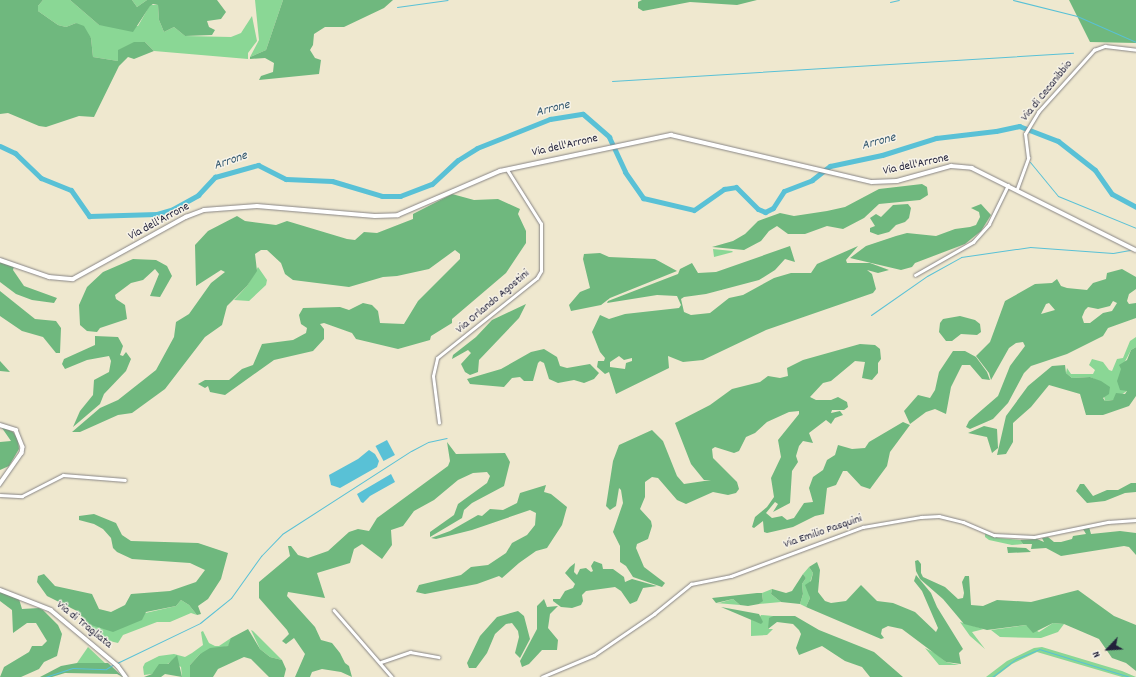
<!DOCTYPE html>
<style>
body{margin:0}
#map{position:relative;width:1136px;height:677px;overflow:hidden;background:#efe8cf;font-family:Dekko,sans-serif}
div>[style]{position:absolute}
.green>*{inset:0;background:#8ad795}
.forest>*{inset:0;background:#6fb87e}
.water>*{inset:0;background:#59c1d6;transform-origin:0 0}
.stream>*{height:1px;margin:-0.5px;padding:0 0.5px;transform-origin:0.5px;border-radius:0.5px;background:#59c1d6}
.river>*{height:5px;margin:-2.5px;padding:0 2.5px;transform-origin:2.5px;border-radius:2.5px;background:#59c1d6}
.roads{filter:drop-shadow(0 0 1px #888585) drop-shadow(0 0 1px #888585)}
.street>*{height:2.5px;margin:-1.25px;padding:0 1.25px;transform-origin:1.25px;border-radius:1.25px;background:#fff}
.secondary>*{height:3.5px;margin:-1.75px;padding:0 1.75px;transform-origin:1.75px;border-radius:1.75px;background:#fff}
span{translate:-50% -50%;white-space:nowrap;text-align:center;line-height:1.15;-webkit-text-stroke:3px #f7f3e8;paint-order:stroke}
.street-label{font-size:12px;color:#22223b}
.water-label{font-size:13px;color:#355a71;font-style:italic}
.north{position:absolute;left:1088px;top:629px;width:40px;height:40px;-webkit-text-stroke:3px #f7f3e8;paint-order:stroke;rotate:245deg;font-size:11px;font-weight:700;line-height:16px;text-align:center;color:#22223b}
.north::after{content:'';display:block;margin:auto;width:14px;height:18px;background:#22223b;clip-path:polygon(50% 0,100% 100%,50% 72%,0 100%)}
</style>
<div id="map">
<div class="green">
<i style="clip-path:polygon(43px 0,70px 0,99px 25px,138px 26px,150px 5px,158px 5px,159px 20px,164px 32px,174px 27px,185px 36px,231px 37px,241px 33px,252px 16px,257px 41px,248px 53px,248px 59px,154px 51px,145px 42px,119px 58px,118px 61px,93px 57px,91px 38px,76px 23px,66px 27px,58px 25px,38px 11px,38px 6px)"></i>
<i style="clip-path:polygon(132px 0,147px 0,137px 7px)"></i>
<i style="clip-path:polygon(255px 0,283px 0,266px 50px,250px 57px,259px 40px)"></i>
<i style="clip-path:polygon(713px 249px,732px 251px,733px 252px,714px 257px)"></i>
<i style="clip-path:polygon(258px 267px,267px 280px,266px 285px,249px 301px,234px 300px,247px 286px)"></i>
<i style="clip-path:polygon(1136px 337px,1136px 347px,1131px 350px,1121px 369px,1127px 391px,1113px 400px,1105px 401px,1101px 382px,1090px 377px,1072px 378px,1066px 373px,1067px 368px,1071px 374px,1093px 374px,1095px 370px,1089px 365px,1092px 359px,1103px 362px,1109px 370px,1112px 371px,1117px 359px,1123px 358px,1130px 341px)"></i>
<i style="clip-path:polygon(985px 533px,999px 538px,1020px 540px,1023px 544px,1012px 545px,989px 540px,985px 537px)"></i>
<i style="clip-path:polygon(809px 567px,813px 573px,808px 589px,810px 598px,806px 607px,800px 604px,803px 594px,802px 584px,806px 578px,803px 574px)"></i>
<i style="clip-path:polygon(772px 589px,771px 594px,781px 602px,759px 604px,763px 600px,762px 593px)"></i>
<i style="clip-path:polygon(733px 599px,740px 605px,716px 603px,719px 603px)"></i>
<i style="clip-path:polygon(181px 600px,189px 605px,197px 615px,191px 613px,170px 622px,157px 622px,123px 635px,118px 643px,101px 639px,88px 624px,93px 625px,176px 606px)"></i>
<i style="clip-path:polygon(761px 615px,773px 616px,768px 629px,773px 629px,767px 635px,751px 636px,751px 618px,757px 622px)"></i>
<i style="clip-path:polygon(960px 622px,984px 629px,972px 632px,985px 649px,970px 636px)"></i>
<i style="clip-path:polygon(1053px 623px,1064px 624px,1058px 632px,1041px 638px,1000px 637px,991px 630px,1026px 625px,1039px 632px)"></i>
<i style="clip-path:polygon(251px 630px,253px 631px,282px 660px,270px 657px,260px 649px)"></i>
<i style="clip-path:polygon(203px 631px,209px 643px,215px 646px,219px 646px,231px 638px,231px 643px,228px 646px,200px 654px,190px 665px,190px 677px,182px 677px,181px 667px,172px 661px,152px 674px,144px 675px,143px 667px,145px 663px,159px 656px,174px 654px,185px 657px,192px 653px,203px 645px,201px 632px)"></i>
<i style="clip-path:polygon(88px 647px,106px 664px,77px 663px)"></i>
<i style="clip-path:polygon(1042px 647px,1122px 671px,1136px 677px,1122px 677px,1037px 652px,1012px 664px,995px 677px,986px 677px,1007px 661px,1034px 648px)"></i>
<i style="clip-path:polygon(925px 648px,935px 653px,946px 662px,959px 665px,939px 665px)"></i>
</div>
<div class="forest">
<i style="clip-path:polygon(0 0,43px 0,38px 6px,38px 11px,58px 25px,66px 27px,76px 23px,84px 26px,91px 38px,93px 57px,118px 61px,118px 50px,134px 42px,145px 42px,154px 51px,134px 59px,128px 57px,119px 66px,94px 117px,79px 116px,46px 127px,39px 126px,8px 113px,0 114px)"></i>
<i style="clip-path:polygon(70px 0,132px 0,137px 7px,147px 0,217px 0,226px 12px,221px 19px,207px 21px,209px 27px,215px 30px,212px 35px,185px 36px,174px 27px,164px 32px,159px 20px,158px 5px,153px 4px,150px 6px,133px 32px,99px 25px)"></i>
<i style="clip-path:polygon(283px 0,393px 0,384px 8px,344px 27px,325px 27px,314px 34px,313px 45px,310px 50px,315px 58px,321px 60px,319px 74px,259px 80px,261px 76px,273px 72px,274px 63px,265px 58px,250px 59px,250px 57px,266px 50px)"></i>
<i style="clip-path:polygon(642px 0,757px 0,737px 5px,690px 2px,643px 11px,638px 8px,638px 2px)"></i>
<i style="clip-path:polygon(1069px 0,1136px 0,1136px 43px,1090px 42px)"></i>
<i style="clip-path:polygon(922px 184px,927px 187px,928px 195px,920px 200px,879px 204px,864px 218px,843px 229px,827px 226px,805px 234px,788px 234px,777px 226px,769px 231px,761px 241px,744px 250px,712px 247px,733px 241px,745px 234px,758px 221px,780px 213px,794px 216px,827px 211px,845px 207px,879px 189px)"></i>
<i style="clip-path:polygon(452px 194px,474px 200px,498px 199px,520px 209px,518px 214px,526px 231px,526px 243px,506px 273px,452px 319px,452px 323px,431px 336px,430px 340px,398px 349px,356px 339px,352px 333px,324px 323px,320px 324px,324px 329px,324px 339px,313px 351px,274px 360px,225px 395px,210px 392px,208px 386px,205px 388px,198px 384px,205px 380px,229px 380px,242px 369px,253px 365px,262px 344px,293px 340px,306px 333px,307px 328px,301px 324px,299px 315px,303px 308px,340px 307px,349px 310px,363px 303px,372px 305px,378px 311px,380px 323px,404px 324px,418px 301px,460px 259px,460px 254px,455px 250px,429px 269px,397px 276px,383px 277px,349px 287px,293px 280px,285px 274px,281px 263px,267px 250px,261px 250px,255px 254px,257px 271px,247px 286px,227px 306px,222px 325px,205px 337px,165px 389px,132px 413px,118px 415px,80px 432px,72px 432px,100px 408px,118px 400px,156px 370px,174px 337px,176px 322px,189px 314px,211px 283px,225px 272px,221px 270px,196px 286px,195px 245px,208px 231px,237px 216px,245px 221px,276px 225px,287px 221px,347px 239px,355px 240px,364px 232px,377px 233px,413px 219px,413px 214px)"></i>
<i style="clip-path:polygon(908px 204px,911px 208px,909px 218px,905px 222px,896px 225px,889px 232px,878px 235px,870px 232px,870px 228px,875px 226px,870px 218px,876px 214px,881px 217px,893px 205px)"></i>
<i style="clip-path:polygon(981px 204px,991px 215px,981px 231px,965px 244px,915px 263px,912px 267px,901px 270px,850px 258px,866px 246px,896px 236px,907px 233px,936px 236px,955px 229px,970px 227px,976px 225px,980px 217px,979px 212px,971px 208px)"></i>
<i style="clip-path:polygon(evenodd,790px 246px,795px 262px,785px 259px,775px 270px,759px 280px,706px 294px,684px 297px,681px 299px,684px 312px,691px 315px,710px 313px,729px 298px,743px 295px,774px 278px,791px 273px,811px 273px,817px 264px,858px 246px,846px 260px,847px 263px,870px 263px,889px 270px,878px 273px,867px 270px,872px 274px,876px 289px,873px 293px,766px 330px,703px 360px,683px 362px,668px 356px,669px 368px,616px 394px,609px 372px,605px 374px,597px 367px,598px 361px,604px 361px,605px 358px,600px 352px,592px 332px,600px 315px,609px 319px,625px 314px,679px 308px,681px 305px,677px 296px,657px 295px,607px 303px,608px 301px,678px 274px,680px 269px,692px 263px,698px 273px,716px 272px,790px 246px,619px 356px,624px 360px,632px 358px,632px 361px,626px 363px,625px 369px,610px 367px,610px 362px,619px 356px)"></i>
<i style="clip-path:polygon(600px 253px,609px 257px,655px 259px,677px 271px,610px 298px,601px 305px,571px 311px,569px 305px,580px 292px,590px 288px,583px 259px,584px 254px)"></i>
<i style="clip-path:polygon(133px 259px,156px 260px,167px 266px,172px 276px,160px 297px,150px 296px,159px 274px,155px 269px,143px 280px,131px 283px,115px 295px,116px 299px,125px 305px,127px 319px,100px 328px,97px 332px,87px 331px,80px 325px,79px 305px,87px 287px,103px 272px)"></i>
<i style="clip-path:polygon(0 260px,14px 266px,13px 270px,24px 286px,57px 298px,54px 303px,32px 300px,16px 294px,0 282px)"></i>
<i style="clip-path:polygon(evenodd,1122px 269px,1136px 277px,1136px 289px,1129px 294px,1127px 301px,1129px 304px,1136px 303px,1136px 318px,1108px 328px,1103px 336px,1067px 354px,1031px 366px,1024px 373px,1008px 403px,993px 419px,970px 429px,966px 427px,969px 421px,998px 396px,1010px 366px,1025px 346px,1023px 342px,1016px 343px,1009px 348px,991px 380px,989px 373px,976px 356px,990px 342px,1005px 301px,1035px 284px,1052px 283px,1057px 279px,1061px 286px,1067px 288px,1087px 290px,1093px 283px,1106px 279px,1107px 273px,1122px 269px,1113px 301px,1117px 303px,1112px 311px,1103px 313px,1090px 323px,1084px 323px,1082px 317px,1085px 310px,1088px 307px,1098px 309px,1110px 306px,1113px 301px,1122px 269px,1049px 303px,1055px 310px,1041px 314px,1046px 304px,1049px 303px)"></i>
<i style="clip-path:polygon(0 291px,35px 319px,56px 321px,61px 328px,60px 353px,56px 353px,43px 337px,22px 331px,0 316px)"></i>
<i style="clip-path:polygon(526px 304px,519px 318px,479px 360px,478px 372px,470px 375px,465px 372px,461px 364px,471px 353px,468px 350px,452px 359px,453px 355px,476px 337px,492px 320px)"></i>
<i style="clip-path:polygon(960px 316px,975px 320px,980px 324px,981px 332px,977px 335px,961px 334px,952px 341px,946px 341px,939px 332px,940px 323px,943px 319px)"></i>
<i style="clip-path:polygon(95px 336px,118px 337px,123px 346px,120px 355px,123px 356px,126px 352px,131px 359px,126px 371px,104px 394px,100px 404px,73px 427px,80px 411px,93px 395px,94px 380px,109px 372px,111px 361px,109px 356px,87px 360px,65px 369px,62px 364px,64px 359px,95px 345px)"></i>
<i style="clip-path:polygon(860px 344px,875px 345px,880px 349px,881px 359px,878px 363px,878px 373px,872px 380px,862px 378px,865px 362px,855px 361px,831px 381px,823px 383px,810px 397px,816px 400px,831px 400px,838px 397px,847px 402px,848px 407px,844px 410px,832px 410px,831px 413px,840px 411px,843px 415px,835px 418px,831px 424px,826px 420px,809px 433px,813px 443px,803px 441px,799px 446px,796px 456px,798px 462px,792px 471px,790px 503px,773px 512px,778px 504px,775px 502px,766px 513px,772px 518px,782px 516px,787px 520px,794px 518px,804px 503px,813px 502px,809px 488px,813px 477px,823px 470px,827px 460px,835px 455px,838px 445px,852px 449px,865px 448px,869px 442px,903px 422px,910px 425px,890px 452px,887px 466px,870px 489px,861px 486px,847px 471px,843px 471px,836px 485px,827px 488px,824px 514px,815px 516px,793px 527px,767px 533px,764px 532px,763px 521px,754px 528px,752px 527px,755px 517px,767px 507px,774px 497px,771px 478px,781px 457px,778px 440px,799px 414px,799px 411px,789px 412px,767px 422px,755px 433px,746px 437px,739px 451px,734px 453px,715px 447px,712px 449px,713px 458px,737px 482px,739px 489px,736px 493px,728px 495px,713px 492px,686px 504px,677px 500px,658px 478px,652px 477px,645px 482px,645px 497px,640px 509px,651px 521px,652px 526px,648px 539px,637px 544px,636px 548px,644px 567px,665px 583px,662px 587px,633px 577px,626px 566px,620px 562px,620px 546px,613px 532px,623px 503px,621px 490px,619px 488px,616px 506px,610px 510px,606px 506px,613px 461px,619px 445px,652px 430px,663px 441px,677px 476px,684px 484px,711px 480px,704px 480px,691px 464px,675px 423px,710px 405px,732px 389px,760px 382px,768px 376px,780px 378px,788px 376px,787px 368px,803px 360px)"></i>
<i style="clip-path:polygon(1136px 347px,1136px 396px,1129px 406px,1103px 415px,1086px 415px,1080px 394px,1049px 385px,1031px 407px,1013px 423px,1013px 442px,1006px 454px,997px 455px,1006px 416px,1028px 386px,1052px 366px,1065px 365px,1066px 373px,1072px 378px,1090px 377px,1101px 381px,1110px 387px,1109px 394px,1103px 398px,1105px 401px,1113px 400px,1116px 393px,1125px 394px,1127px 391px,1120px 390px,1117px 381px,1121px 369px,1119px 365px,1127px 360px,1131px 350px)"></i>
<i style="clip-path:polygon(544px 349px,557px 357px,560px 366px,567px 368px,590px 364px,599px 373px,594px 379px,584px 383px,574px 380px,558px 383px,549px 379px,544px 363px,540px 361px,538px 363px,533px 381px,524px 381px,520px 377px,512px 378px,504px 387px,470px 384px,467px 379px,501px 369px,531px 352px)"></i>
<i style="clip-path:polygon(953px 351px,965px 351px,976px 357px,987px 372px,990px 380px,982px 379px,970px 365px,962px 365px,951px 387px,946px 414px,935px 409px,926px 412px,910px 424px,904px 411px,918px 395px,930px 398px,935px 390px,939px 372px)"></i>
<i style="clip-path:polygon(0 361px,10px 372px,0 371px)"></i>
<i style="clip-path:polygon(984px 426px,997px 429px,998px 448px,992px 453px,987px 437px,968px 433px)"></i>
<i style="clip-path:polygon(4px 427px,13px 432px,18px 439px,19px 449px,9px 466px,0 470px,0 442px,11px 441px,2px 428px)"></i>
<i style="clip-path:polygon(447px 442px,456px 454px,505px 453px,510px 462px,504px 486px,472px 503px,464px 510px,462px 518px,430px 537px,430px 532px,454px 515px,458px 504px,487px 483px,490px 476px,487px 472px,473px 473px,458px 480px,434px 500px,414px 511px,403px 526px,391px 530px,392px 545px,382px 559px,362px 544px,354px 549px,350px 563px,317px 573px,325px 598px,288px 592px,287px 596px,315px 627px,321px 640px,332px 643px,340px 653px,345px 663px,349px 666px,352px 677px,341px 672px,322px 669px,312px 672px,310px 677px,295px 677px,305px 654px,294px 638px,286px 644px,282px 641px,289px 634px,287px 630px,259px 598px,259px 582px,290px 556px,288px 546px,291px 546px,298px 555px,308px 558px,328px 551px,349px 532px,358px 529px,369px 531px,377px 518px,448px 466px,450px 461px)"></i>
<i style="clip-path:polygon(1131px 483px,1136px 483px,1136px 492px,1125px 493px,1105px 501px,1087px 503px,1076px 491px,1080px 484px,1084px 484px,1093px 496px,1107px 490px,1118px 490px)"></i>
<i style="clip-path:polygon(546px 485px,544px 492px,551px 494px,567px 507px,562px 525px,547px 548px,536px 551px,519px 563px,502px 578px,499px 576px,477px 584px,425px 594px,416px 592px,419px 585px,461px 575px,471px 567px,488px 565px,506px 553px,512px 543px,527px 535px,535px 525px,536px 513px,530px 510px,472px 530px,436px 539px,431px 538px,450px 531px,478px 515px,482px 516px,490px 509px,503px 510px,517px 503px,520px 493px)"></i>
<i style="clip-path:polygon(94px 514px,116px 523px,122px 535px,131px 541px,198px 543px,228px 553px,221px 579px,208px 599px,198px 606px,201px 614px,197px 615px,189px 605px,181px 600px,176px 606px,146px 612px,142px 620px,113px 632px,88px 624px,77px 611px,47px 596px,37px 582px,38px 576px,44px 574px,55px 586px,92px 594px,99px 609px,111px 612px,125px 605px,131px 594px,170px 591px,196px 582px,205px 570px,190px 563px,132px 559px,117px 552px,113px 548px,111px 538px,103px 529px,94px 524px,79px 520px,79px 516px)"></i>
<i style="clip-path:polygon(1089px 527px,1091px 534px,1120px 531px,1136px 533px,1136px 555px,1129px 547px,1124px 546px,1061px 556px,1046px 548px,1031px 549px,1032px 544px,1023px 544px,1020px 540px,1037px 539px,1044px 542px,1042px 538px,1048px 537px,1054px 542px,1061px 542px,1072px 539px,1073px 536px,1086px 534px,1083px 529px)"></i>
<i style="clip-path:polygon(1007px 547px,1026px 548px,1031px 552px,1008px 553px)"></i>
<i style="clip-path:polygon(918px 560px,921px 564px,921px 573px,923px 577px,945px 587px,958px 599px,963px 598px,964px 593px,962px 582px,965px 576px,969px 576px,971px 605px,983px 606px,997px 600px,1031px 602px,1078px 590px,1114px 616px,1136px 625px,1136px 671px,1126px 663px,1112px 658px,1099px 639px,1064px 624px,1053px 623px,1033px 633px,1026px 625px,987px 630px,964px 624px,943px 599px,920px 579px,916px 571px,915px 561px)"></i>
<i style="clip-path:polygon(594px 561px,602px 564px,603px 569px,613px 569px,624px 577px,625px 582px,632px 579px,657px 586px,643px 588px,637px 601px,630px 604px,621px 591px,615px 587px,586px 591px,582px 595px,583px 601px,581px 605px,572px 608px,561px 607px,553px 601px,553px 599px,560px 599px,565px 591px,573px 588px,575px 584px,565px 573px,570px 567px,575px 563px,574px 572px,577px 575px,580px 569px,586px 568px,591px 572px,593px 571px,591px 566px)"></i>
<i style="clip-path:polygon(817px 562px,820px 570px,818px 592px,825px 601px,831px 603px,846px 601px,861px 585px,877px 601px,893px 603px,915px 612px,936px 632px,938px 628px,922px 591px,914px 581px,916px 575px,931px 593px,937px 607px,963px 649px,959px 653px,961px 664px,946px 662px,902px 629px,888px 626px,882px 629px,881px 634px,884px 638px,881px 639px,806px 607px,810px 598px,805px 585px,811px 581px,813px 573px,809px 567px)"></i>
<i style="clip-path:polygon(803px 574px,806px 578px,802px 584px,803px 594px,800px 604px,781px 602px,771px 594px,772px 589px,786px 593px,792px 591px)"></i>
<i style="clip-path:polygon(0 591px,19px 599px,22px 609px,39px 608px,43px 610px,58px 625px,62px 634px,57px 656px,44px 662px,39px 669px,21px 677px,0 677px,4px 667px,29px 652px,32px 646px,42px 646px,47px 641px,36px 623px,27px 623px,13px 633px,12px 610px,0 601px)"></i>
<i style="clip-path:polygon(757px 593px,762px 593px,763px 601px,759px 604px,748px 606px,740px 605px,733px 599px,716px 603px,712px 598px)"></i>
<i style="clip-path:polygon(544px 599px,547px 607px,558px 606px,550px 614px,548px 628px,558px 640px,557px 650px,542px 650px,529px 664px,522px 667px,520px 661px,537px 629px,537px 606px)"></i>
<i style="clip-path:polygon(721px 607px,759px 614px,763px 622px,761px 624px)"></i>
<i style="clip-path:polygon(518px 611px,524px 616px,530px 639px,520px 658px,515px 653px,519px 637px,518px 631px,512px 623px,506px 624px,495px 634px,487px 653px,476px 668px,469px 668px,467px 663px,480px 636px,497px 617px)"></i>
<i style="clip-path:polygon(773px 616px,795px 616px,819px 630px,874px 652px,903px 677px,870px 677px,862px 667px,845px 661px,822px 646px,799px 655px,796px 648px,801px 634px,799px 630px,793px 624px,777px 622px,768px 629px,769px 618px)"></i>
<i style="clip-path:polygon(248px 629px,260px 649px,270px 657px,282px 660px,286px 669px,284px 677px,269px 677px,251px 659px,244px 657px,218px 669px,213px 677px,190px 677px,190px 665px,200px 654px,210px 648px,228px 646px,231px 638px)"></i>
<i style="clip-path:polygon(177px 655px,182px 677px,165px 674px,161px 677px,144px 677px,152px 674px,159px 664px,168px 664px)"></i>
<i style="clip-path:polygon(77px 663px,108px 663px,123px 677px,117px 674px,65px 673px,52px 677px,40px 677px,61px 666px)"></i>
</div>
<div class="water">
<i style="left:387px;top:440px;width:17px;height:13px;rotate:62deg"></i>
<i style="clip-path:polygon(369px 450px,375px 454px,379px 461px,377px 467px,340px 488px,331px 485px,329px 475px,358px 459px)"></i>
<i style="clip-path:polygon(391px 474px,395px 482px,370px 496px,363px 503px,361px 502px,357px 494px)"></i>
</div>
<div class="stream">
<i style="left:1013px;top:0;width:66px;rotate:14deg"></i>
<i style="left:1077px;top:16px;width:64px;rotate:23.8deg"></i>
<i style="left:890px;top:2px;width:9px;rotate:-13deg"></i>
<i style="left:397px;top:7px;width:51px;rotate:-7.8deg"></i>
<i style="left:612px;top:81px;width:462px;rotate:-3.5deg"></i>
<i style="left:1030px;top:162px;width:44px;rotate:50.5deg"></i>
<i style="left:1058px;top:196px;width:84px;rotate:22.3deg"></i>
<i style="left:871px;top:315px;width:68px;rotate:-34.9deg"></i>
<i style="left:927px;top:276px;width:39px;rotate:-29deg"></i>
<i style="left:961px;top:257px;width:70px;rotate:-8.2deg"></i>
<i style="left:1030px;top:247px;width:83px;rotate:4.1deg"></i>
<i style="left:1113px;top:253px;width:17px;rotate:-10deg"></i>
<i style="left:117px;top:663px;width:92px;rotate:-25.7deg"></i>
<i style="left:200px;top:623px;width:40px;rotate:-39deg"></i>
<i style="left:231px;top:598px;width:52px;rotate:-54.5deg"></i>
<i style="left:261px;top:556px;width:30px;rotate:-46deg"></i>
<i style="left:282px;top:534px;width:153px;rotate:-32.8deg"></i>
<i style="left:411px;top:451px;width:19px;rotate:-28deg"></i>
<i style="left:428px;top:442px;width:19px;rotate:-12deg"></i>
<i style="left:45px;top:677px;width:28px;rotate:-18deg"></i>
<i style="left:72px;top:668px;width:34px;rotate:2deg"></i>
<i style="left:106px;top:669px;width:9px;rotate:-32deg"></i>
<i style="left:992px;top:677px;width:30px;rotate:-37deg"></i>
<i style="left:1016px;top:659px;width:25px;rotate:-23deg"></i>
<i style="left:1039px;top:649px;width:95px;rotate:17.1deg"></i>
</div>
<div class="river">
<i style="left:0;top:146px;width:17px;rotate:25deg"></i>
<i style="left:15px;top:153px;width:36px;rotate:44deg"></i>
<i style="left:41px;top:178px;width:32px;rotate:22deg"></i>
<i style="left:71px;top:190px;width:32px;rotate:55deg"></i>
<i style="left:89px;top:216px;width:68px;rotate:-1.7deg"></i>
<i style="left:157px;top:214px;width:17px;rotate:-17deg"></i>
<i style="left:173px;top:209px;width:29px;rotate:-29deg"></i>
<i style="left:198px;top:195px;width:25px;rotate:-47deg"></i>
<i style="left:215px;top:177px;width:45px;rotate:-15.6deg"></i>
<i style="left:258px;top:165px;width:31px;rotate:27deg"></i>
<i style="left:286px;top:179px;width:46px;rotate:2.5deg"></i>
<i style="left:332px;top:181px;width:52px;rotate:16.7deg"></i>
<i style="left:382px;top:196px;width:18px"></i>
<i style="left:400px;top:196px;width:34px;rotate:-21deg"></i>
<i style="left:432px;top:184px;width:35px;rotate:-43deg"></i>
<i style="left:458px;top:160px;width:22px;rotate:-32deg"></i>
<i style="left:477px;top:148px;width:79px;rotate:-21.7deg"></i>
<i style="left:550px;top:119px;width:33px;rotate:-9deg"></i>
<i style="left:583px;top:114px;width:35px;rotate:41deg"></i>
<i style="left:609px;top:137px;width:38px;rotate:65deg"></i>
<i style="left:625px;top:172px;width:32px;rotate:55deg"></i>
<i style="left:643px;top:198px;width:52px;rotate:13.2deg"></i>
<i style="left:694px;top:210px;width:37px;rotate:-35deg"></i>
<i style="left:724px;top:189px;width:12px;rotate:-9deg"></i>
<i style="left:736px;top:187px;width:31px;rotate:45deg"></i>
<i style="left:758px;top:209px;width:8px;rotate:23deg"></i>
<i style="left:765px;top:212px;width:9px;rotate:-27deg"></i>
<i style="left:773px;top:208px;width:20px;rotate:-57deg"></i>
<i style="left:784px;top:191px;width:30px;rotate:-21deg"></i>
<i style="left:812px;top:180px;width:23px;rotate:-38deg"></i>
<i style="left:830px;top:166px;width:53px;rotate:-11.9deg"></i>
<i style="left:882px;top:155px;width:57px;rotate:-17.5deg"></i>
<i style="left:936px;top:138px;width:60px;rotate:-6.7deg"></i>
<i style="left:996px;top:131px;width:24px;rotate:-12deg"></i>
<i style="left:1019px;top:126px;width:42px;rotate:21deg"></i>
<i style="left:1058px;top:141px;width:47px;rotate:38.1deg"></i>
<i style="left:1095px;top:170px;width:29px;rotate:55deg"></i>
<i style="left:1112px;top:194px;width:27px;rotate:28deg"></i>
</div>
<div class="roads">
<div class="street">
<i style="left:1017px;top:189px;width:33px;rotate:-70deg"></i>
<i style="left:1028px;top:158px;width:24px;rotate:-97deg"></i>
<i style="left:1025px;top:134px;width:26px;rotate:-59deg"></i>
<i style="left:1038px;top:112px;width:84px;rotate:-47.9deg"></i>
<i style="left:1094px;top:50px;width:12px;rotate:-20deg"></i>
<i style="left:1105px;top:46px;width:31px;rotate:7deg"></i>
<i style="left:915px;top:275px;width:67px;rotate:-29.6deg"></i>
<i style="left:973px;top:242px;width:24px;rotate:-48deg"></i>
<i style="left:989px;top:224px;width:43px;rotate:-64deg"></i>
<i style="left:439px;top:423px;width:47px;rotate:-97.3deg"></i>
<i style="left:433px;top:376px;width:18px;rotate:-77deg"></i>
<i style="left:437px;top:358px;width:128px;rotate:-38.7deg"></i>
<i style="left:537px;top:278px;width:8px;rotate:-60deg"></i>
<i style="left:541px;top:271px;width:47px;rotate:-90deg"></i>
<i style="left:541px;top:224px;width:64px;rotate:-122.2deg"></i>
<i style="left:0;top:495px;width:22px;rotate:3deg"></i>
<i style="left:22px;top:496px;width:46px;rotate:-27.1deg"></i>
<i style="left:63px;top:475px;width:62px;rotate:4.6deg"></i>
<i style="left:334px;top:610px;width:89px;rotate:49.1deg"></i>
<i style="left:381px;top:662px;width:31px;rotate:-19deg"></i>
<i style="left:410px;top:652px;width:29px;rotate:10deg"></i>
<i style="left:542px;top:677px;width:56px;rotate:-22.9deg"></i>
<i style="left:594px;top:655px;width:73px;rotate:-34.3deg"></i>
<i style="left:654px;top:614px;width:48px;rotate:-39deg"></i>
<i style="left:691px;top:584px;width:41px;rotate:-11.3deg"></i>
<i style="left:731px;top:576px;width:141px;rotate:-20.4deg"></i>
<i style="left:863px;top:527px;width:59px;rotate:-9.8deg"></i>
<i style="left:921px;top:517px;width:18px;rotate:-3deg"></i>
<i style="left:939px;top:516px;width:25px;rotate:14deg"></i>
<i style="left:963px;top:522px;width:34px;rotate:23deg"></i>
<i style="left:994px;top:535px;width:40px;rotate:2.9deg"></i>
<i style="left:1034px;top:537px;width:76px;rotate:-11.5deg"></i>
<i style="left:1108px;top:522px;width:28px;rotate:-4deg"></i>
</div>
<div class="secondary">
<i style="left:0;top:260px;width:52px;rotate:19.1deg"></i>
<i style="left:49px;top:277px;width:24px;rotate:5deg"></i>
<i style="left:73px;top:279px;width:129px;rotate:-28.8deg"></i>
<i style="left:186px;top:217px;width:19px;rotate:-21deg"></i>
<i style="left:204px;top:210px;width:53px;rotate:-4.3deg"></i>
<i style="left:257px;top:206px;width:118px;rotate:4.8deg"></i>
<i style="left:375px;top:216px;width:23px;rotate:-2deg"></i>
<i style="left:398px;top:215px;width:111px;rotate:-23.3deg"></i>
<i style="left:500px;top:171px;width:175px;rotate:-11.9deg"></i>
<i style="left:671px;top:135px;width:206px;rotate:13.2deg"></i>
<i style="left:872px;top:182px;width:25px;rotate:-2deg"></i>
<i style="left:897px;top:181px;width:56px;rotate:-15.5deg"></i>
<i style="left:951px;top:166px;width:21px;rotate:5deg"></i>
<i style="left:972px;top:168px;width:183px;rotate:26.6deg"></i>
<i style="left:0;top:425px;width:17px;rotate:17deg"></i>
<i style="left:16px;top:430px;width:18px;rotate:68deg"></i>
<i style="left:23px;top:447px;width:6px;rotate:99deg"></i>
<i style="left:22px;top:453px;width:39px;rotate:125deg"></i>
<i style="left:0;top:590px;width:55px;rotate:21.4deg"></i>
<i style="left:51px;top:610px;width:87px;rotate:39.9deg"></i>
<i style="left:118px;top:666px;width:14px;rotate:54deg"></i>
</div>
</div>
<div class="street-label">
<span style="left:1047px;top:91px;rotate:-51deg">Via di Cecanibbio</span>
<span style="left:565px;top:146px;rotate:-13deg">Via dell'Arrone</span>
<span style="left:916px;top:165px;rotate:-12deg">Via dell'Arrone</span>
<span style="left:159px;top:222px;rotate:-28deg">Via dell'Arrone</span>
<span style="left:493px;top:302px;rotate:-40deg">Via Orlando Agostini</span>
<span style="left:823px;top:532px;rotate:-19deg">Via Emilio Pasquini</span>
<span style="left:84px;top:625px;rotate:39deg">Via di Tragliata</span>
</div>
<div class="water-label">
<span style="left:553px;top:110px;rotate:-14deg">Arrone</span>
<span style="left:879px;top:143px;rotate:-15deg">Arrone</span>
<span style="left:231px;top:162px;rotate:-19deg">Arrone</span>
</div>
<div class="north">N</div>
</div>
